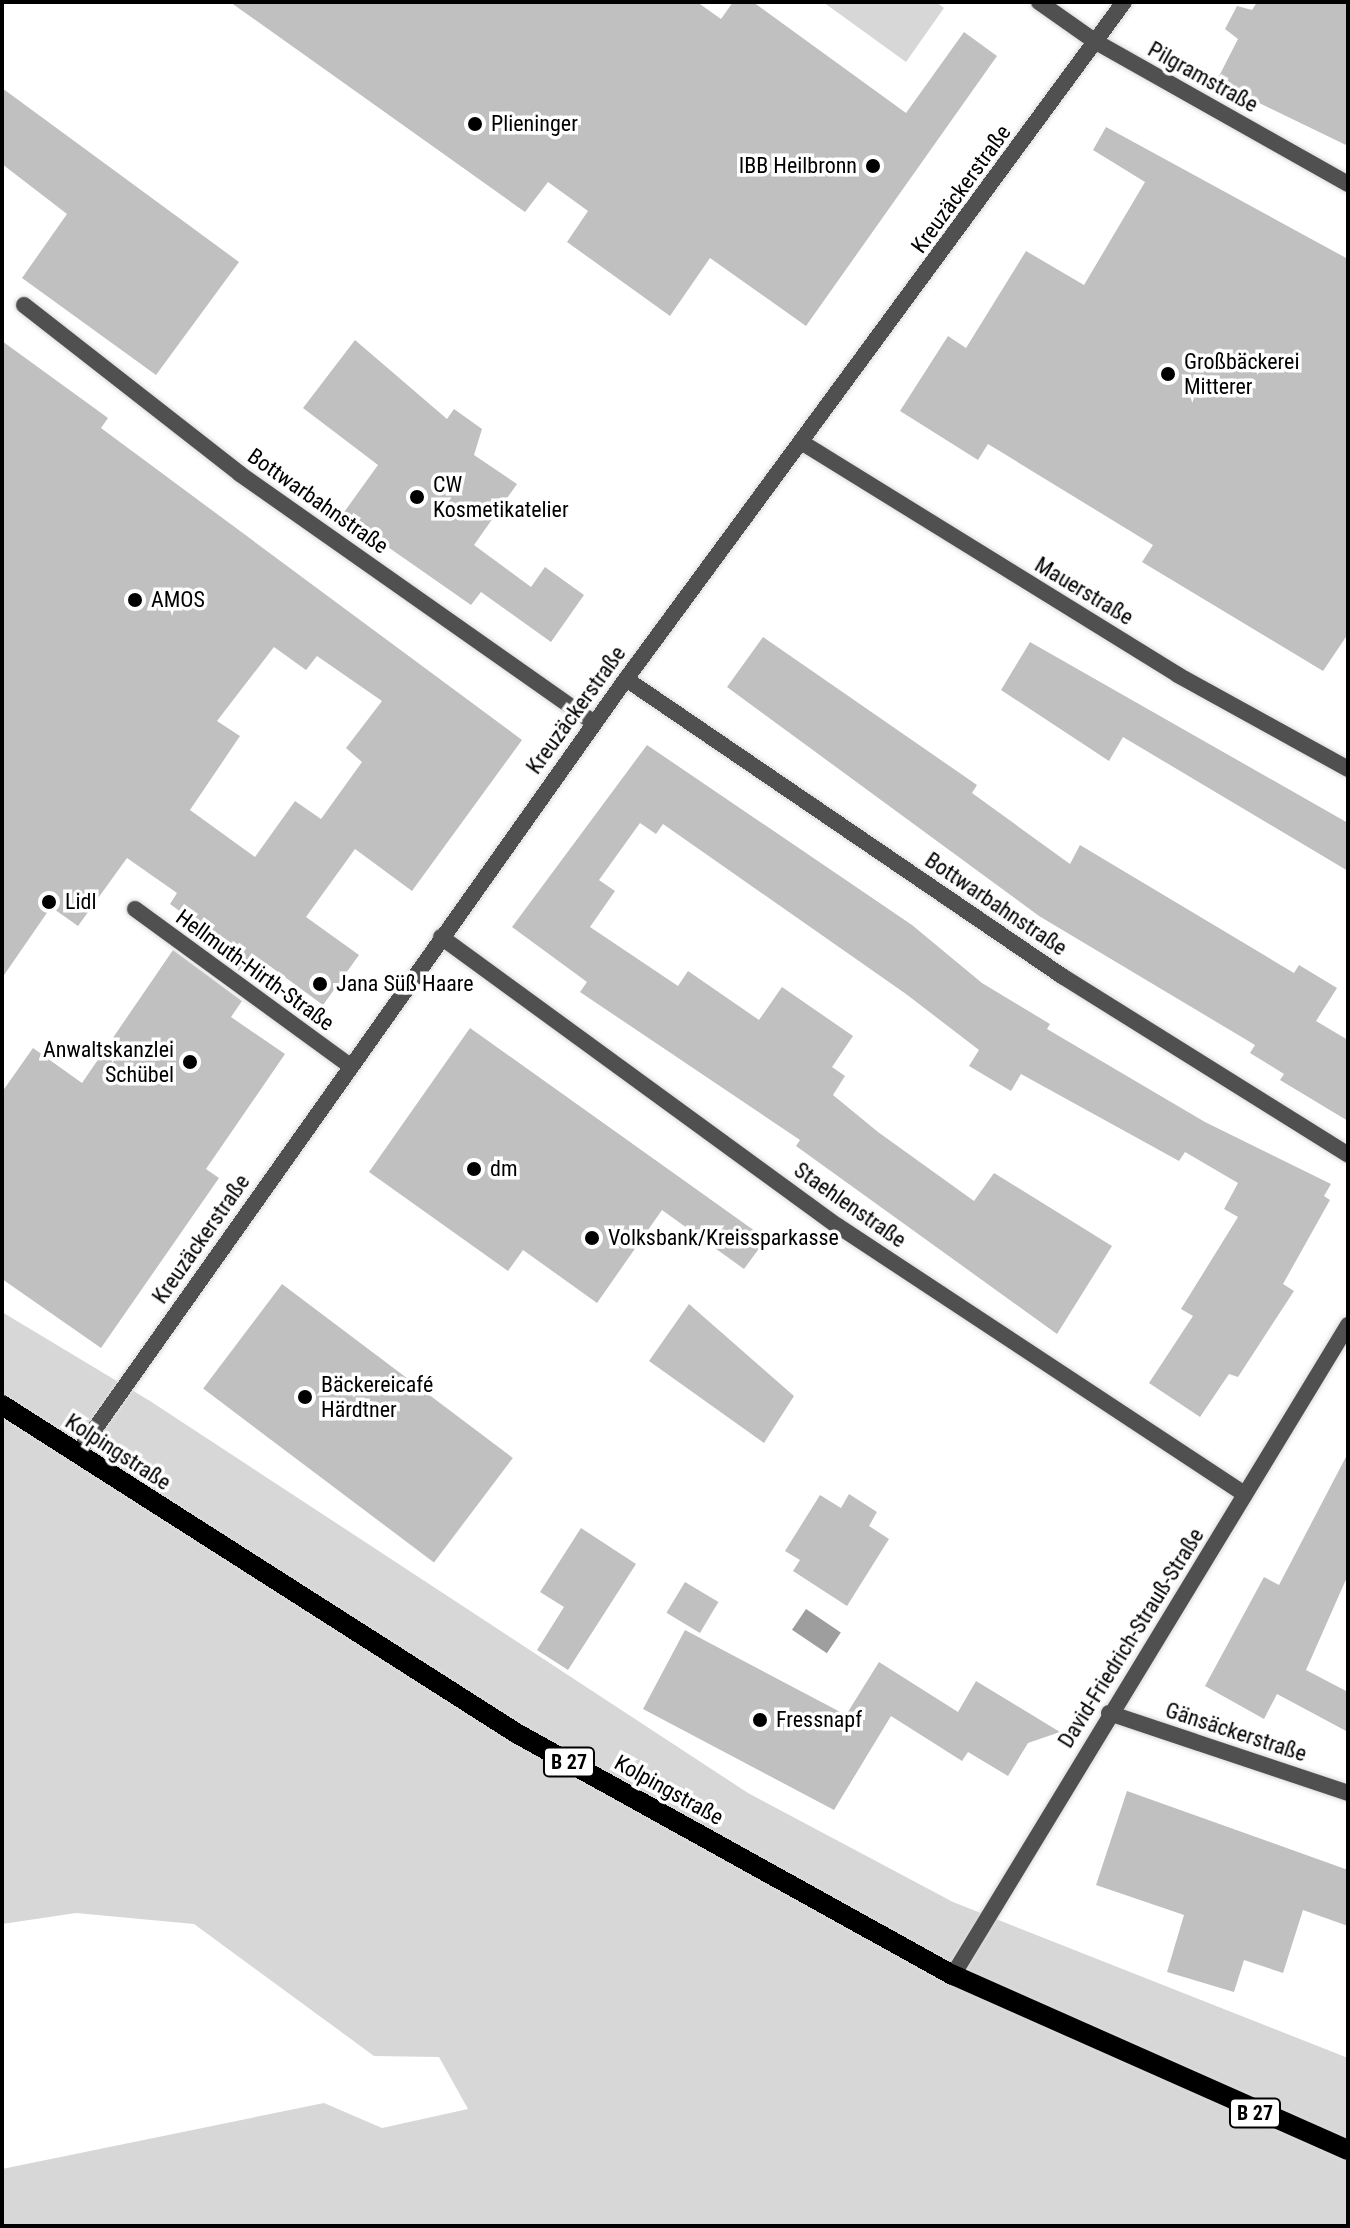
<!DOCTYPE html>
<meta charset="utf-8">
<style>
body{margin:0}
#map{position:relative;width:1350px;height:2228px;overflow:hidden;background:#fff;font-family:"Roboto Condensed",sans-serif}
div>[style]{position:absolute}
.green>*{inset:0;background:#d7d7d7}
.water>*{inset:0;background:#9e9e9e;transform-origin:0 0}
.building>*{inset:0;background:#c0c0c0;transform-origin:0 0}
.roads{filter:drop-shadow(0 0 2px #dbdbdb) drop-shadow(0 0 2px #dbdbdb)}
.minor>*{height:16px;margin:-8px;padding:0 8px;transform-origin:8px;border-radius:8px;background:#505050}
.primary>*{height:20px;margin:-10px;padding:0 10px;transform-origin:10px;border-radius:10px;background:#000}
.dots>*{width:22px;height:22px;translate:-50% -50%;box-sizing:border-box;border:4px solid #fff;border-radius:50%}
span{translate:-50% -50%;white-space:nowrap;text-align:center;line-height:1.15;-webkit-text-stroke:7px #fff;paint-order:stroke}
.shield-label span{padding:2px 6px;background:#fff;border:2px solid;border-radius:6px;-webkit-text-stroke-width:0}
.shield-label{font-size:20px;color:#000;font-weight:700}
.street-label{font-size:22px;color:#000}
.poi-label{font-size:22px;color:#000}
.left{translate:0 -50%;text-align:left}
.right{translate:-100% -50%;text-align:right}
.frame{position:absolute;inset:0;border:4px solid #000;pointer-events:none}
</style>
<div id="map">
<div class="green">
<i style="clip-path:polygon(823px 2px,936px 2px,944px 8px,906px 62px)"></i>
<i style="clip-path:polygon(2px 1312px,150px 1401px,748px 1793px,953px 1902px,1348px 2058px,1348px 2226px,2px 2226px,2px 2169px,324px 2103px,382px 2128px,468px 2109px,439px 2057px,374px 2056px,194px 1924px,76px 1913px,2px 1924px)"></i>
</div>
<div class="water">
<i style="left:806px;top:1609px;width:42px;height:25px;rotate:34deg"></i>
</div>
<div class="building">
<i style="clip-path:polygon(230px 2px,697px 2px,721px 19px,733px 2px,753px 2px,906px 113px,964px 32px,997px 56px,806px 326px,710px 258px,670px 316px,567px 242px,588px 211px,548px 182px,525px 212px)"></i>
<i style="clip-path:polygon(1257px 2px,1348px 2px,1348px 146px,1216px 82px,1238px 39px,1225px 29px,1237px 6px,1252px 10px)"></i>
<i style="clip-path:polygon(2px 88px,239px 262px,156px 375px,22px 278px,67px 214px,2px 164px)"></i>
<i style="clip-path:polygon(1106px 127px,1348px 259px,1348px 634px,1323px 671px,1142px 562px,1153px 545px,988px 444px,978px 460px,900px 411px,948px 336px,966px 348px,1026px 251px,1084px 285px,1145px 182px,1093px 150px)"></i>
<i style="clip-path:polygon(355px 340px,447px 419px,454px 409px,482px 429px,474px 455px,517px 484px,474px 545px,531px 587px,545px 567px,584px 595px,551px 642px,481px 592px,471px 605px,342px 515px,378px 465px,303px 408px)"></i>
<i style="clip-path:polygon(evenodd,2px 341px,108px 418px,101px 428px,522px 740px,412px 891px,355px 849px,306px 917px,359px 955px,323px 1005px,267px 964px,255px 983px,186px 932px,193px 921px,170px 904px,177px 893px,127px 858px,78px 926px,51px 907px,2px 978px,2px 341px,274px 647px,306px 670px,317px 656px,382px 701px,346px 748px,362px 762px,321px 819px,295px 801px,255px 857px,190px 810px,240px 736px,217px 721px,274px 647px)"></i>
<i style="clip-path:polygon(763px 637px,977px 785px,972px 793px,1070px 864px,1080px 845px,1294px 973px,1299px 965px,1337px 988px,1316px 1021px,1348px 1040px,1348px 1121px,1280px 1080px,1284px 1074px,1250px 1053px,1255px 1045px,1039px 916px,727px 687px)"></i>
<i style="clip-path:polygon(1030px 642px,1348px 823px,1348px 871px,1123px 737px,1109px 761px,1001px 690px)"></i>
<i style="clip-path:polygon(647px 745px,912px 925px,982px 983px,1050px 1024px,1047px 1029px,1205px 1122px,1331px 1184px,1324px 1196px,1330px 1200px,1283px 1284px,1294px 1291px,1238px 1377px,1229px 1374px,1200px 1417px,1149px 1383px,1193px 1316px,1181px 1309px,1238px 1217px,1224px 1209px,1238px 1183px,1185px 1152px,1179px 1161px,1021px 1074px,1011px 1091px,969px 1066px,979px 1050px,906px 994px,663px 824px,656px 834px,640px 823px,599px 880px,615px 891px,590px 927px,678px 986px,688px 971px,759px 1020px,782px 987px,853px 1036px,832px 1067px,845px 1076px,833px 1095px,878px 1132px,974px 1201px,994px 1173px,1112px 1246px,1057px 1334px,796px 1146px,800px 1140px,580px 992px,587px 982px,512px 927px)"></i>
<i style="clip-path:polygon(173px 950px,242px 1001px,231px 1017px,285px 1054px,206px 1169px,219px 1178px,101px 1348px,2px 1279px,2px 1092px,33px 1048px,82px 1083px)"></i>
<i style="clip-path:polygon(470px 1028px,766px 1239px,744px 1269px,662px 1210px,597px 1303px,523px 1250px,508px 1271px,369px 1172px)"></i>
<i style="left:282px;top:1284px;width:289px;height:131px;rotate:37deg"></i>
<i style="clip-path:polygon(689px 1304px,794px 1396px,764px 1443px,649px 1361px)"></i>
<i style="clip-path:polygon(1348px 1453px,1348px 1575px,1306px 1670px,1348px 1692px,1348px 1732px,1277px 1694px,1264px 1719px,1205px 1686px,1264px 1577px,1279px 1585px)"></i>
<i style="clip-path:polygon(849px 1494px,877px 1512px,869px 1526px,889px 1539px,847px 1606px,793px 1571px,800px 1560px,785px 1551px,820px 1495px,841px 1508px)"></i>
<i style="clip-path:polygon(581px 1528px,636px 1564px,568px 1670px,537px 1650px,564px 1607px,540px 1592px)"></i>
<i style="left:685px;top:1582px;width:39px;height:36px;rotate:31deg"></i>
<i style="clip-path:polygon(685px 1630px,846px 1715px,879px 1662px,958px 1712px,976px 1681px,1060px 1732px,1028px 1743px,1008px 1776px,968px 1752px,962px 1761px,891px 1716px,834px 1810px,643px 1709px)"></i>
<i style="clip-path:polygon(1127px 1791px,1348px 1870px,1348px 1926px,1303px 1910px,1283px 1973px,1244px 1960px,1234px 1992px,1167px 1972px,1184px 1915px,1096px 1885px)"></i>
</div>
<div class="roads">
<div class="minor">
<i style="left:1039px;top:2px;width:70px;rotate:35.1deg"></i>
<i style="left:1096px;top:42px;width:289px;rotate:29.4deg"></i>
<i style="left:24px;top:305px;width:274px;rotate:38deg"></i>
<i style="left:240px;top:474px;width:433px;rotate:35.1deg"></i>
<i style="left:801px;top:442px;width:443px;rotate:31.7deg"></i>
<i style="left:1178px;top:675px;width:194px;rotate:28.9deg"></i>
<i style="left:626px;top:679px;width:528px;rotate:34.26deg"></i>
<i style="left:1062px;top:976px;width:337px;rotate:32deg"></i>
<i style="left:135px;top:909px;width:265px;rotate:36.1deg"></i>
<i style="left:441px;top:937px;width:491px;rotate:36.1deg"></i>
<i style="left:838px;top:1226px;width:487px;rotate:33.4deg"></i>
<i style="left:77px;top:1454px;width:950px;rotate:-54.69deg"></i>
<i style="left:626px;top:679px;width:840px;rotate:-53.66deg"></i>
<i style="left:1109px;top:1713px;width:252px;rotate:18.5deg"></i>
<i style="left:953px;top:1975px;width:761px;rotate:-58.71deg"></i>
</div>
<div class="primary">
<i style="left:2px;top:1405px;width:610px;rotate:32.54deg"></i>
<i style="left:516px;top:1733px;width:500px;rotate:29deg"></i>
<i style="left:953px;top:1975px;width:432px;rotate:23.9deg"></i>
</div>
</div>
<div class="dots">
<i style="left:475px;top:124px;background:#000"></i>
<i style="left:873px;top:166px;background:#000"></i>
<i style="left:1168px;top:374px;background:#000"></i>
<i style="left:417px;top:497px;background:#000"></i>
<i style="left:135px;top:600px;background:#000"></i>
<i style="left:49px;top:902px;background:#000"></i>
<i style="left:320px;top:984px;background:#000"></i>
<i style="left:190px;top:1062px;background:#000"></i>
<i style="left:474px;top:1169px;background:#000"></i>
<i style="left:592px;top:1238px;background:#000"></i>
<i style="left:305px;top:1397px;background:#000"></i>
<i style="left:760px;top:1720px;background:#000"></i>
</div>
<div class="shield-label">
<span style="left:569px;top:1762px">B 27</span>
<span style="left:1255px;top:2113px">B 27</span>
</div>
<div class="street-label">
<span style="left:1203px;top:77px;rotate:29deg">Pilgramstraße</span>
<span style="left:961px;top:189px;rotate:-54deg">Kreuzäckerstraße</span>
<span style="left:318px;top:501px;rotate:35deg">Bottwarbahnstraße</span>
<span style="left:1084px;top:591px;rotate:31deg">Mauerstraße</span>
<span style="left:576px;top:710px;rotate:-54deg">Kreuzäckerstraße</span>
<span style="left:996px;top:904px;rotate:34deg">Bottwarbahnstraße</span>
<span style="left:255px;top:970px;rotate:36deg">Hellmuth-Hirth-Straße</span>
<span style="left:850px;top:1205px;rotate:35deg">Staehlenstraße</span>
<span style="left:201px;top:1239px;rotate:-55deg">Kreuzäckerstraße</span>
<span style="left:118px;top:1452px;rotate:33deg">Kolpingstraße</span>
<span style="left:1131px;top:1638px;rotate:-58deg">David-Friedrich-Strauß-Straße</span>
<span style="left:1236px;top:1732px;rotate:18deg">Gänsäckerstraße</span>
<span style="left:669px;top:1790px;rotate:29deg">Kolpingstraße</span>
</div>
<div class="poi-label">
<span class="left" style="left:491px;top:124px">Plieninger</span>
<span class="right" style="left:857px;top:166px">IBB Heilbronn</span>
<span class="left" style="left:1184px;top:374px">Großbäckerei<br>Mitterer</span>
<span class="left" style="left:433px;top:497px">CW<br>Kosmetikatelier</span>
<span class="left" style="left:151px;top:600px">AMOS</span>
<span class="left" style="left:65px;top:902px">Lidl</span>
<span class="left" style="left:336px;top:984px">Jana Süß Haare</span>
<span class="right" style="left:174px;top:1062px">Anwaltskanzlei<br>Schübel</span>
<span class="left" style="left:490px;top:1169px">dm</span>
<span class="left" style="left:608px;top:1238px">Volksbank/Kreissparkasse</span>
<span class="left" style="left:321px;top:1397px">Bäckereicafé<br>Härdtner</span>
<span class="left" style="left:776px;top:1720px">Fressnapf</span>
</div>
<div class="frame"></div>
</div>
